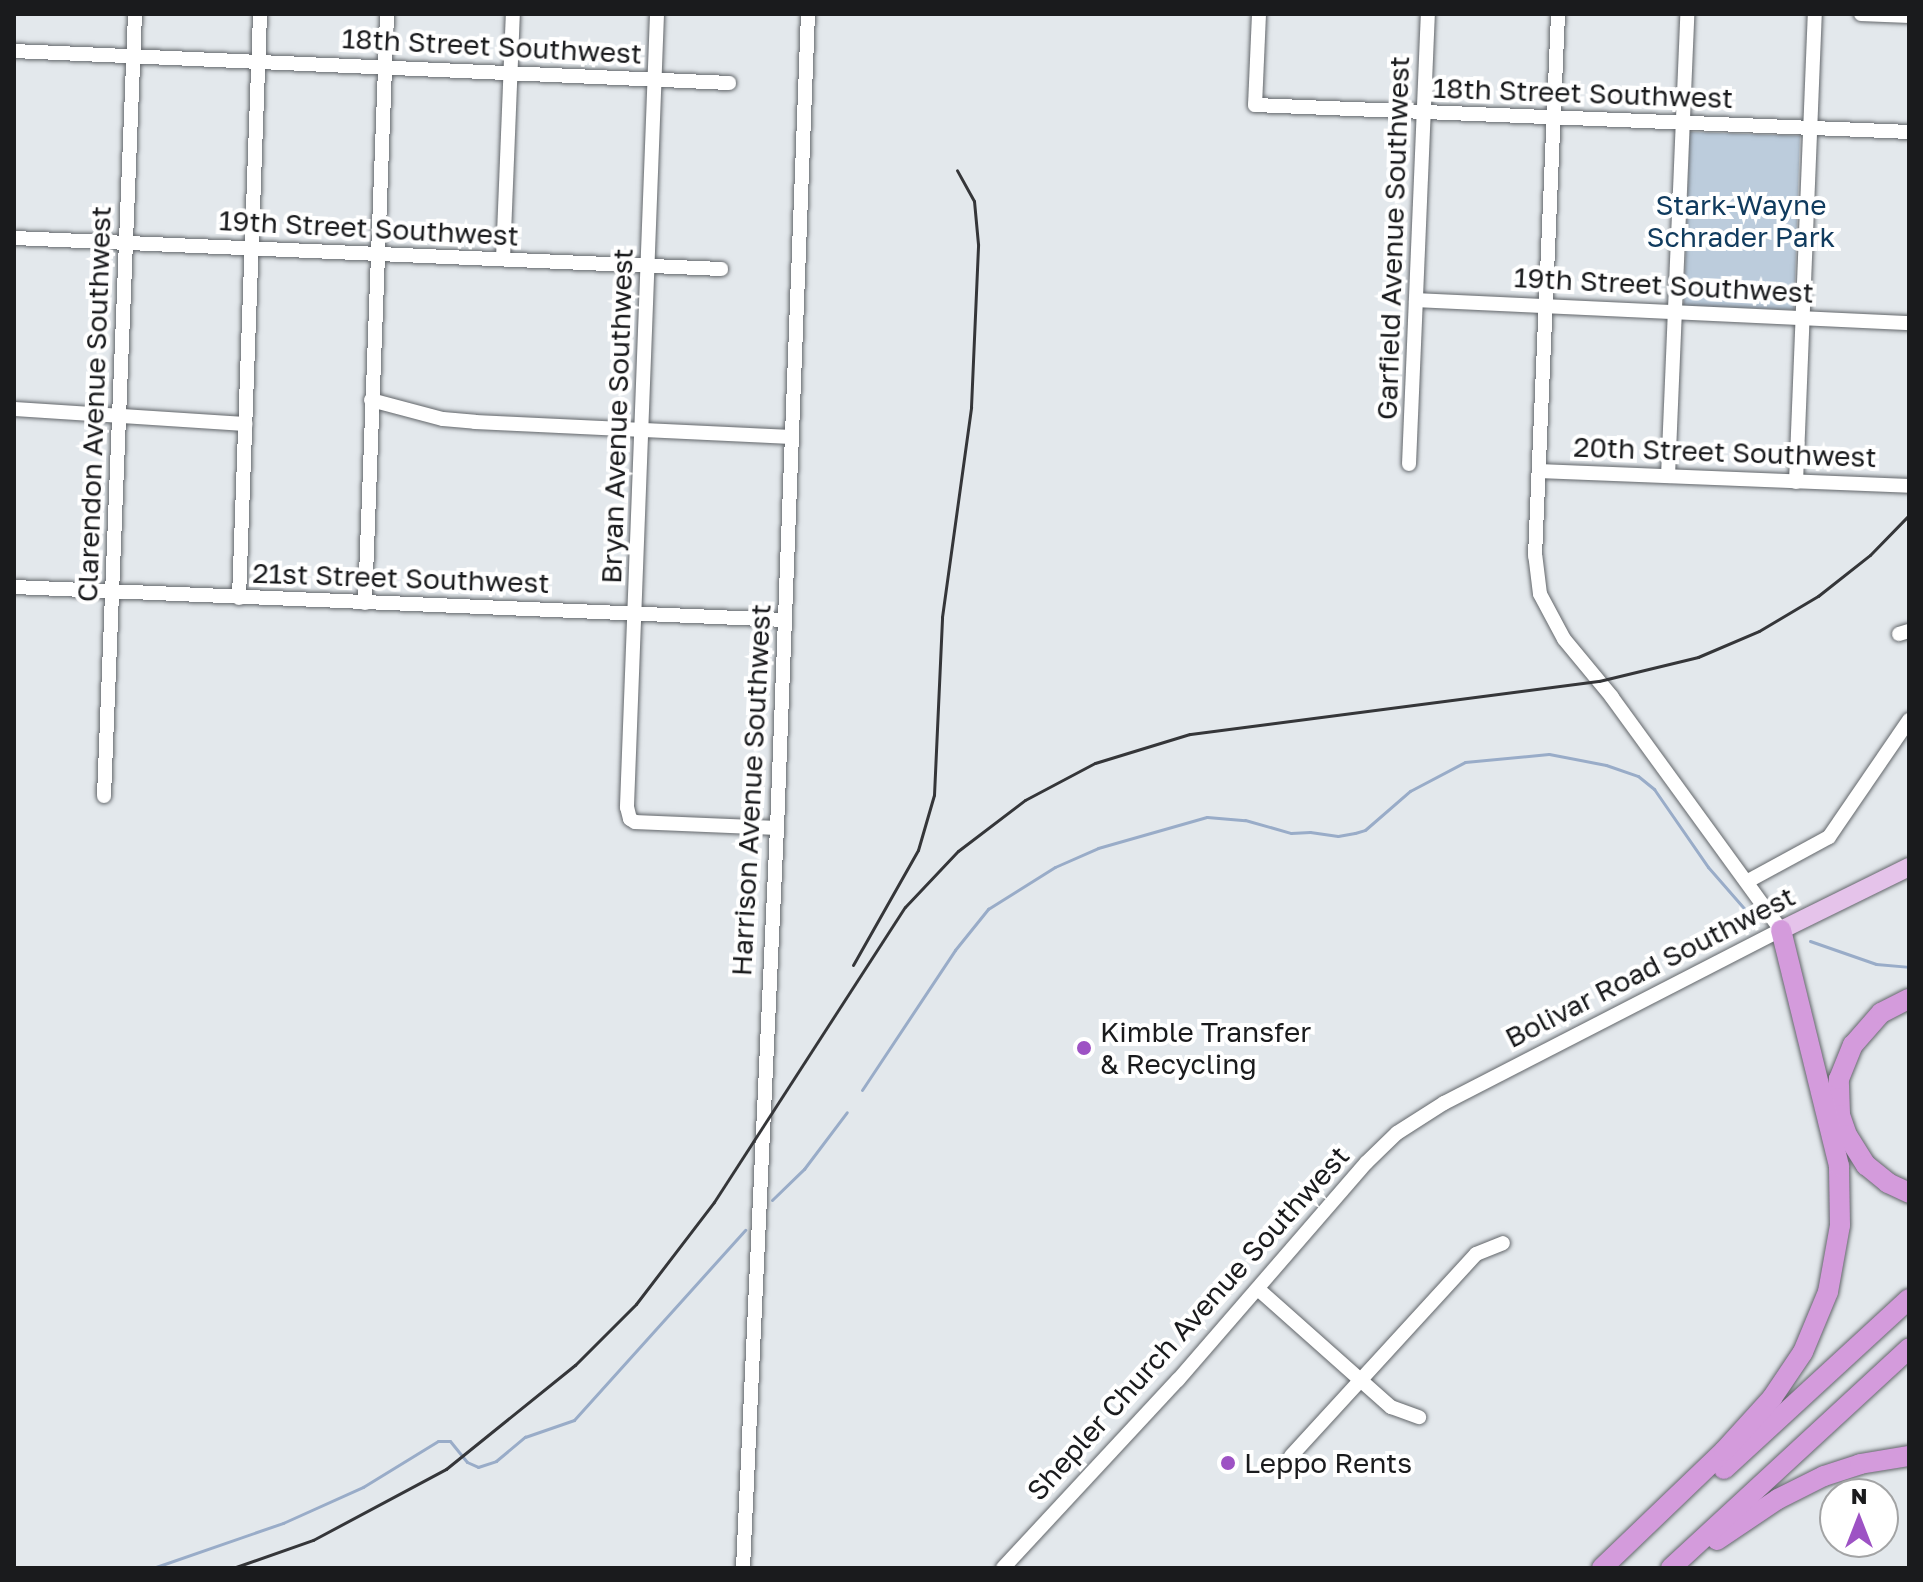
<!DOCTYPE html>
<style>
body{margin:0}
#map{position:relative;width:1923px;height:1582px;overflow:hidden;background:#e3e8ec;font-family:"Golos Text",sans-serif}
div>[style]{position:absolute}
.green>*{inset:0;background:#bcccdc;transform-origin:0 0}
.stream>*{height:3px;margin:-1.5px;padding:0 1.5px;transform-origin:1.5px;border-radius:1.5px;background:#99acc8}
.roads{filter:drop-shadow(0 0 2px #62666a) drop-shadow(0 0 2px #62666a)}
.minor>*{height:14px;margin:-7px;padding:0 7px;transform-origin:7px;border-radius:7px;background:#fff}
.major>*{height:18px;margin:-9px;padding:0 9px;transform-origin:9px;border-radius:9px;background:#e5c3ea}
.highway>*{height:20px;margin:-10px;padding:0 10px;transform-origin:10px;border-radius:10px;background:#d49bdc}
.rail>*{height:3px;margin:-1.5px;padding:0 1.5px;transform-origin:1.5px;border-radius:1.5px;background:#353639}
.dots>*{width:22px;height:22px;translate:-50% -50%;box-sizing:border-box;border:4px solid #fff;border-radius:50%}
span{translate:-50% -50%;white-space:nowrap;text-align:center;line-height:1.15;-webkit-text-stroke:8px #fff;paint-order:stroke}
.street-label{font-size:28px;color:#1a1b1d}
.park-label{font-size:28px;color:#103b5e}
.poi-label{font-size:28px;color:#1a1b1d}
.left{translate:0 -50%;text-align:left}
.frame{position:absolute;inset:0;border:16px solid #1a1b1d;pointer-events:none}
.north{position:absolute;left:1819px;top:1478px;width:80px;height:80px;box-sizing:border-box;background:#fff;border:2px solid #a3a4a5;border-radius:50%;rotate:0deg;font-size:22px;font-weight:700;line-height:32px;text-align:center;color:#1a1b1d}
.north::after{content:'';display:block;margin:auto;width:28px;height:36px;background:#9d52c4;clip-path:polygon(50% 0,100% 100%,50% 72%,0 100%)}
</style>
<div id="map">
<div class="green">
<i style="left:1690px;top:132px;width:110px;height:174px;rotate:2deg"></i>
</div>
<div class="stream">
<i style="left:1810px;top:941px;width:70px;rotate:19.2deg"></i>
<i style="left:1876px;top:964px;width:33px;rotate:5deg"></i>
<i style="left:862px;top:1090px;width:168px;rotate:-56.4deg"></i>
<i style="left:955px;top:950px;width:53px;rotate:-51.2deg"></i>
<i style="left:988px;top:909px;width:79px;rotate:-32.1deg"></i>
<i style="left:1055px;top:867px;width:47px;rotate:-23.8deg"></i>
<i style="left:1098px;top:848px;width:113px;rotate:-15.9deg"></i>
<i style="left:1207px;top:817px;width:38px;rotate:5deg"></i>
<i style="left:1245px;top:820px;width:48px;rotate:15.8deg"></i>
<i style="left:1291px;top:833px;width:19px;rotate:-3deg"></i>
<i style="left:1310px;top:832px;width:28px;rotate:8deg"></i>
<i style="left:1338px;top:836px;width:17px;rotate:-10deg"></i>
<i style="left:1355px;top:833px;width:10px;rotate:-17deg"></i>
<i style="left:1365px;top:830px;width:60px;rotate:-40.9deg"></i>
<i style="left:1410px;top:791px;width:62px;rotate:-27.8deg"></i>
<i style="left:1465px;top:762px;width:84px;rotate:-5.4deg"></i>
<i style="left:1549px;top:754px;width:58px;rotate:10.9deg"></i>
<i style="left:1606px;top:765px;width:34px;rotate:19deg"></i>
<i style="left:1638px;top:776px;width:21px;rotate:39deg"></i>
<i style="left:1654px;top:789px;width:95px;rotate:55.3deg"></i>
<i style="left:1708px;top:867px;width:73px;rotate:48.9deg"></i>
<i style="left:772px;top:1200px;width:45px;rotate:-44.1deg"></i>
<i style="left:804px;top:1169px;width:71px;rotate:-53deg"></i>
<i style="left:153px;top:1568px;width:138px;rotate:-19.1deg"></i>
<i style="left:283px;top:1523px;width:88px;rotate:-24.2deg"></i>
<i style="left:363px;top:1487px;width:88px;rotate:-31.5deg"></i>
<i style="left:438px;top:1441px;width:12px"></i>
<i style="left:450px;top:1441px;width:27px;rotate:51deg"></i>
<i style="left:467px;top:1462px;width:12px;rotate:24deg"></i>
<i style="left:478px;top:1467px;width:19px;rotate:-18deg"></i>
<i style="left:496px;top:1461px;width:38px;rotate:-40deg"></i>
<i style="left:525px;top:1437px;width:52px;rotate:-19.1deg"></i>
<i style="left:574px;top:1420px;width:256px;rotate:-48deg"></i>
</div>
<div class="roads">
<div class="minor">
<i style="left:657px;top:14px;width:794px;rotate:92.17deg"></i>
<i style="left:627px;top:807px;width:12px;rotate:76deg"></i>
<i style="left:630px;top:819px;width:6px;rotate:31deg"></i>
<i style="left:635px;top:822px;width:142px;rotate:2.4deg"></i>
<i style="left:1259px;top:14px;width:91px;rotate:92.5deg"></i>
<i style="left:1255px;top:105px;width:655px;rotate:2.36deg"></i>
<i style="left:1861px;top:14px;width:48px;rotate:2.4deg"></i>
<i style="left:14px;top:51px;width:716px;rotate:2.56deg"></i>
<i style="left:14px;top:238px;width:708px;rotate:2.51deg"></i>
<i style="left:503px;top:259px;width:245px;rotate:-87.7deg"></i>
<i style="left:1416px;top:300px;width:494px;rotate:2.7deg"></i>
<i style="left:371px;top:400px;width:74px;rotate:14.8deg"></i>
<i style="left:443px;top:419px;width:32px;rotate:5deg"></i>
<i style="left:475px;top:422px;width:317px;rotate:2.7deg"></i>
<i style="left:14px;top:409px;width:232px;rotate:3.7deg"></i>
<i style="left:1409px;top:464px;width:450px;rotate:-87.6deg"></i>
<i style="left:1539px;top:471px;width:370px;rotate:2.3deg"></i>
<i style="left:1668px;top:476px;width:462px;rotate:-87.6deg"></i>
<i style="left:1796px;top:482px;width:468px;rotate:-87.7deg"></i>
<i style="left:14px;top:587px;width:772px;rotate:2.45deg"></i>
<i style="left:239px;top:598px;width:584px;rotate:-87.94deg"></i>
<i style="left:365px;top:603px;width:589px;rotate:-87.86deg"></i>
<i style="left:1899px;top:634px;width:10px;rotate:-17deg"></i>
<i style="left:104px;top:796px;width:783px;rotate:-87.73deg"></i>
<i style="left:1748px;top:881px;width:92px;rotate:-28.5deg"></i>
<i style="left:1829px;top:837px;width:142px;rotate:-55.6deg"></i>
<i style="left:1258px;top:1289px;width:178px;rotate:41.6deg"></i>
<i style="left:1391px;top:1407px;width:30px;rotate:20deg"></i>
<i style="left:1291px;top:1456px;width:274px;rotate:-47.5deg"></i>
<i style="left:1476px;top:1254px;width:29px;rotate:-22deg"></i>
<i style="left:743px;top:1568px;width:741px;rotate:-87.37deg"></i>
<i style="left:777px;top:828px;width:815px;rotate:-87.82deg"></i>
<i style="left:1003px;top:1568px;width:257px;rotate:-47.1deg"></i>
<i style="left:1178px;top:1380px;width:287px;rotate:-49.1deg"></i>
<i style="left:1366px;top:1163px;width:43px;rotate:-44.1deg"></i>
<i style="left:1397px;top:1133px;width:56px;rotate:-32.6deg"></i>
<i style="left:1444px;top:1103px;width:379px;rotate:-27.2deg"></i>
<i style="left:1781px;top:930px;width:288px;rotate:-126deg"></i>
<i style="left:1612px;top:697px;width:75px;rotate:-129.6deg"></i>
<i style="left:1564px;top:639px;width:51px;rotate:-118.1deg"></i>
<i style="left:1540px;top:594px;width:38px;rotate:-97deg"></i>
<i style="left:1535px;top:556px;width:542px;rotate:-87.57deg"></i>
</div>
<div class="major">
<i style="left:1781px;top:930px;width:143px;rotate:-26.2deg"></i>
</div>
<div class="highway">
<i style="left:1840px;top:1114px;width:35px;rotate:-92deg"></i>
<i style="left:1839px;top:1079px;width:37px;rotate:-68deg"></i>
<i style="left:1853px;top:1045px;width:43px;rotate:-48.8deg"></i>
<i style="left:1881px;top:1013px;width:31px;rotate:-27deg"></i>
<i style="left:1840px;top:1115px;width:21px;rotate:71deg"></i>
<i style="left:1847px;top:1135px;width:36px;rotate:58deg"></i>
<i style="left:1866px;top:1165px;width:28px;rotate:39deg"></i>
<i style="left:1888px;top:1183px;width:23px;rotate:25deg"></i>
<i style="left:1724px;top:1469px;width:251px;rotate:-42.6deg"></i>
<i style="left:1717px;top:1540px;width:73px;rotate:-33.9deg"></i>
<i style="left:1778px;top:1499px;width:51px;rotate:-26.6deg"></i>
<i style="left:1824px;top:1476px;width:38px;rotate:-18deg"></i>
<i style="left:1860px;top:1464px;width:50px;rotate:-9.3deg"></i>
<i style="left:1602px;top:1568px;width:169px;rotate:-43.8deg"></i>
<i style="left:1724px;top:1451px;width:72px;rotate:-47.8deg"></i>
<i style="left:1772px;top:1398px;width:55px;rotate:-56deg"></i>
<i style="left:1803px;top:1352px;width:65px;rotate:-67.4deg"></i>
<i style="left:1828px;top:1292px;width:68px;rotate:-79.8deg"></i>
<i style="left:1840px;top:1225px;width:59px;rotate:-91deg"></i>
<i style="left:1839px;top:1166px;width:243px;rotate:-103.8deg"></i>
<i style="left:1671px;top:1568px;width:324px;rotate:-42.7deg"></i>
</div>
</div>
<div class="rail">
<i style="left:853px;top:965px;width:132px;rotate:-60.5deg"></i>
<i style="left:918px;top:850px;width:57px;rotate:-73.8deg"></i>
<i style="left:934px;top:795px;width:178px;rotate:-87.4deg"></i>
<i style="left:942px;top:617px;width:212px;rotate:-82.1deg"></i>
<i style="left:971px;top:407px;width:163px;rotate:-87.5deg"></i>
<i style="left:978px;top:244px;width:43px;rotate:-95.3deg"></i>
<i style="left:974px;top:201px;width:35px;rotate:-119deg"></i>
<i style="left:233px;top:1568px;width:85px;rotate:-19.3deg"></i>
<i style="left:313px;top:1540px;width:151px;rotate:-28.1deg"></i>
<i style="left:446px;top:1469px;width:166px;rotate:-38.9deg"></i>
<i style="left:575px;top:1365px;width:86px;rotate:-45deg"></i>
<i style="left:636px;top:1304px;width:128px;rotate:-52.6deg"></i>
<i style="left:714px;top:1202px;width:351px;rotate:-57.1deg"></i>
<i style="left:905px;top:907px;width:77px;rotate:-46.6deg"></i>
<i style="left:958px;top:851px;width:84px;rotate:-37.3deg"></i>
<i style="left:1025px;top:800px;width:79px;rotate:-27.9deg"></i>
<i style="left:1095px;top:763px;width:99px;rotate:-17deg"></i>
<i style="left:1190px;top:734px;width:412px;rotate:-7.4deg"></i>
<i style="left:1599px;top:681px;width:102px;rotate:-13.6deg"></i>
<i style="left:1698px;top:657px;width:66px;rotate:-23.1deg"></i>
<i style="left:1759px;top:631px;width:69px;rotate:-30.7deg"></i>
<i style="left:1818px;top:596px;width:66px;rotate:-38.3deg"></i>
<i style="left:1870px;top:555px;width:56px;rotate:-45.7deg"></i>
</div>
<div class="dots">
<i style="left:1084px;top:1048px;background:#9d52c4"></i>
<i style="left:1228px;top:1463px;background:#9d52c4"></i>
</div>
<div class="street-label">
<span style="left:492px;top:46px;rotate:3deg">18th Street Southwest</span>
<span style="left:1583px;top:93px;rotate:2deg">18th Street Southwest</span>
<span style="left:369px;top:228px;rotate:3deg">19th Street Southwest</span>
<span style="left:1393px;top:238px;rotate:-88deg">Garfield Avenue Southwest</span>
<span style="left:1664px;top:285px;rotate:3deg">19th Street Southwest</span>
<span style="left:94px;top:404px;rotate:-88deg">Clarendon Avenue Southwest</span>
<span style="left:617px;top:416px;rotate:-88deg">Bryan Avenue Southwest</span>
<span style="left:1725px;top:452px;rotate:2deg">20th Street Southwest</span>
<span style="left:401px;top:578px;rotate:2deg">21st Street Southwest</span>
<span style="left:751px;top:790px;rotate:-87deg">Harrison Avenue Southwest</span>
<span style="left:1650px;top:967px;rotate:-27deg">Bolivar Road Southwest</span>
<span style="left:1188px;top:1323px;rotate:-48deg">Shepler Church Avenue Southwest</span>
</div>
<div class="park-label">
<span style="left:1741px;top:221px">Stark-Wayne<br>Schrader Park</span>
</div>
<div class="poi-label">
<span class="left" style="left:1100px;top:1048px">Kimble Transfer<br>&amp; Recycling</span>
<span class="left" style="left:1244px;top:1463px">Leppo Rents</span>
</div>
<div class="frame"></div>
<div class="north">N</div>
</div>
